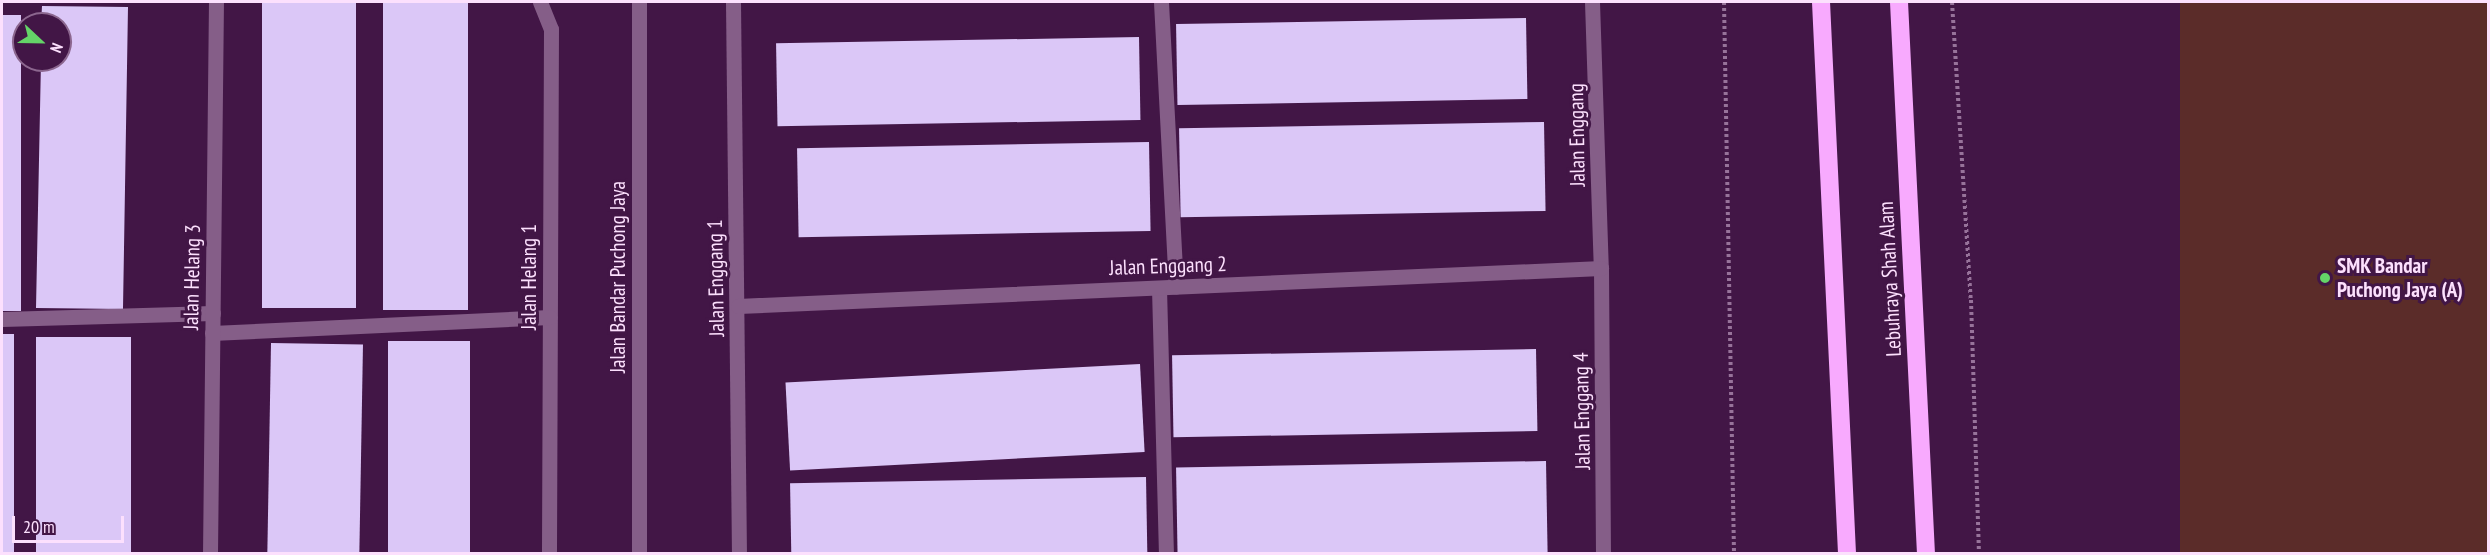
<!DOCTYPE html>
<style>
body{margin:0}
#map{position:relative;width:2490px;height:555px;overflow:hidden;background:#421646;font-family:"PT Sans Narrow",sans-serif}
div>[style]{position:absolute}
.green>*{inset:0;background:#5b2c29;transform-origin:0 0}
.building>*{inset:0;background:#dbc7f7;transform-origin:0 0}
.path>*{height:4px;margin-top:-2px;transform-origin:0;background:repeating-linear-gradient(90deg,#97739a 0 3px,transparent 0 6px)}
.minor>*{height:15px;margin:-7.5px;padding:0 7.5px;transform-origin:7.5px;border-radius:7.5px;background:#855e88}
.highway>*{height:18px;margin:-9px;padding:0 9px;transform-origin:9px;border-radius:9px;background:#f8aafe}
.dots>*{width:16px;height:16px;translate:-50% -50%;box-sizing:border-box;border:3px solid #421646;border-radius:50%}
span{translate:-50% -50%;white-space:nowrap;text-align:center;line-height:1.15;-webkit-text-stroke:6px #421646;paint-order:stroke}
.street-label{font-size:21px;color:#fce0fd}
.poi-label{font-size:21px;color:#fce0fd;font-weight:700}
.left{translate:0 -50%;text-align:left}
.frame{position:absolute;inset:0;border:3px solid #fce0fd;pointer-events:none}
.north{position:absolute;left:12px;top:12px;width:60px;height:60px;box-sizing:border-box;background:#421646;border:2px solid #8c678f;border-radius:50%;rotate:112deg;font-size:16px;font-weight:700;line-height:24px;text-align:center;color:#fce0fd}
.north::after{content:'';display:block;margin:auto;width:21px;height:27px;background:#64d468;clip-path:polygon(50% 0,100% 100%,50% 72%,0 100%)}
.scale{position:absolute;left:12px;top:516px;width:112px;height:27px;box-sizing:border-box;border:3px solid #fce0fd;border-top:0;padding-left:8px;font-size:18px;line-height:21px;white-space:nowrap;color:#fce0fd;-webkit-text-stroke:4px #421646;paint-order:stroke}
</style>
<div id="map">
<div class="green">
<i style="left:2180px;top:2px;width:308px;height:551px"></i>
</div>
<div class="building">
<i style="left:262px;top:2px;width:94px;height:306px"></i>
<i style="left:383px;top:2px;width:85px;height:308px"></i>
<i style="clip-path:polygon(42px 6px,128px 7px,123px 309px,36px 308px,41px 60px,60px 60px,60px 24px,41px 24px)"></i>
<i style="left:2px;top:15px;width:19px;height:296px"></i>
<i style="left:1526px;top:18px;width:81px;height:350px;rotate:89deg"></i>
<i style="left:1139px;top:37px;width:83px;height:363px;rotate:89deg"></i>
<i style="left:1544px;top:122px;width:89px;height:365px;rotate:89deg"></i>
<i style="left:1149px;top:142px;width:89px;height:352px;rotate:89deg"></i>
<i style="left:2px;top:334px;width:12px;height:220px"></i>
<i style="left:36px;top:337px;width:95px;height:217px"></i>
<i style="left:388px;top:341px;width:82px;height:213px"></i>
<i style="left:271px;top:343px;width:92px;height:211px;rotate:1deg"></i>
<i style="left:1536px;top:349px;width:82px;height:364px;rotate:89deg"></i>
<i style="left:1140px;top:364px;width:88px;height:355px;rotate:87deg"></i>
<i style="left:1546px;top:461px;width:93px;height:370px;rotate:89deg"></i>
<i style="left:1146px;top:477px;width:77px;height:356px;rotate:89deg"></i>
</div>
<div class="path">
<i style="left:1724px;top:2px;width:552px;rotate:88.96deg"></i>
<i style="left:1952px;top:2px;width:299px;rotate:86.4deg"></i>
<i style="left:1971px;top:300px;width:254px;rotate:88.2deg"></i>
</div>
<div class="minor">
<i style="left:540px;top:2px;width:29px;rotate:68deg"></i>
<i style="left:551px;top:29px;width:525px;rotate:90.22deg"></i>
<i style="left:733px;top:2px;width:552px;rotate:89.38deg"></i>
<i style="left:1161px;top:2px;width:285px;rotate:87deg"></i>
<i style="left:1592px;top:2px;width:266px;rotate:88.1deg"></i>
<i style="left:1601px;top:268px;width:286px;rotate:89.6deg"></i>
<i style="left:1159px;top:288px;width:266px;rotate:88.5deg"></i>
<i style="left:738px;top:306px;width:864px;rotate:-2.52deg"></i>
<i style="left:2px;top:319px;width:211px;rotate:-1.6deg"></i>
<i style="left:212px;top:333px;width:338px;rotate:-2.7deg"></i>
<i style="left:210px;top:554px;width:552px;rotate:-89.38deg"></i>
<i style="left:639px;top:554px;width:552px;rotate:-90deg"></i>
</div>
<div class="highway">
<i style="left:1821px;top:2px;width:553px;rotate:87.3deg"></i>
<i style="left:1899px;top:2px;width:553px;rotate:87.2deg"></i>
</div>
<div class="dots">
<i style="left:2325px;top:278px;background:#64d468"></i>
</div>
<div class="street-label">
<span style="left:1577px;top:135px;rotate:-91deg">Jalan Enggang</span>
<span style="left:1168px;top:266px;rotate:-2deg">Jalan Enggang 2</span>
<span style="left:192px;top:277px;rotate:-89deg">Jalan Helang 3</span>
<span style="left:529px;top:277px;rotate:-90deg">Jalan Helang 1</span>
<span style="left:618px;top:277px;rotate:-90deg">Jalan Bandar Puchong Jaya</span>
<span style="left:716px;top:278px;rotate:-91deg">Jalan Enggang 1</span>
<span style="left:1890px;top:279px;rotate:-93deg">Lebuhraya Shah Alam</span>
<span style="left:1582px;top:411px;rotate:-91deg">Jalan Enggang 4</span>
</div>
<div class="poi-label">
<span class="left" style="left:2337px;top:278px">SMK Bandar<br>Puchong Jaya (A)</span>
</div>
<div class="frame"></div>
<div class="north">N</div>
<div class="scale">20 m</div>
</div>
